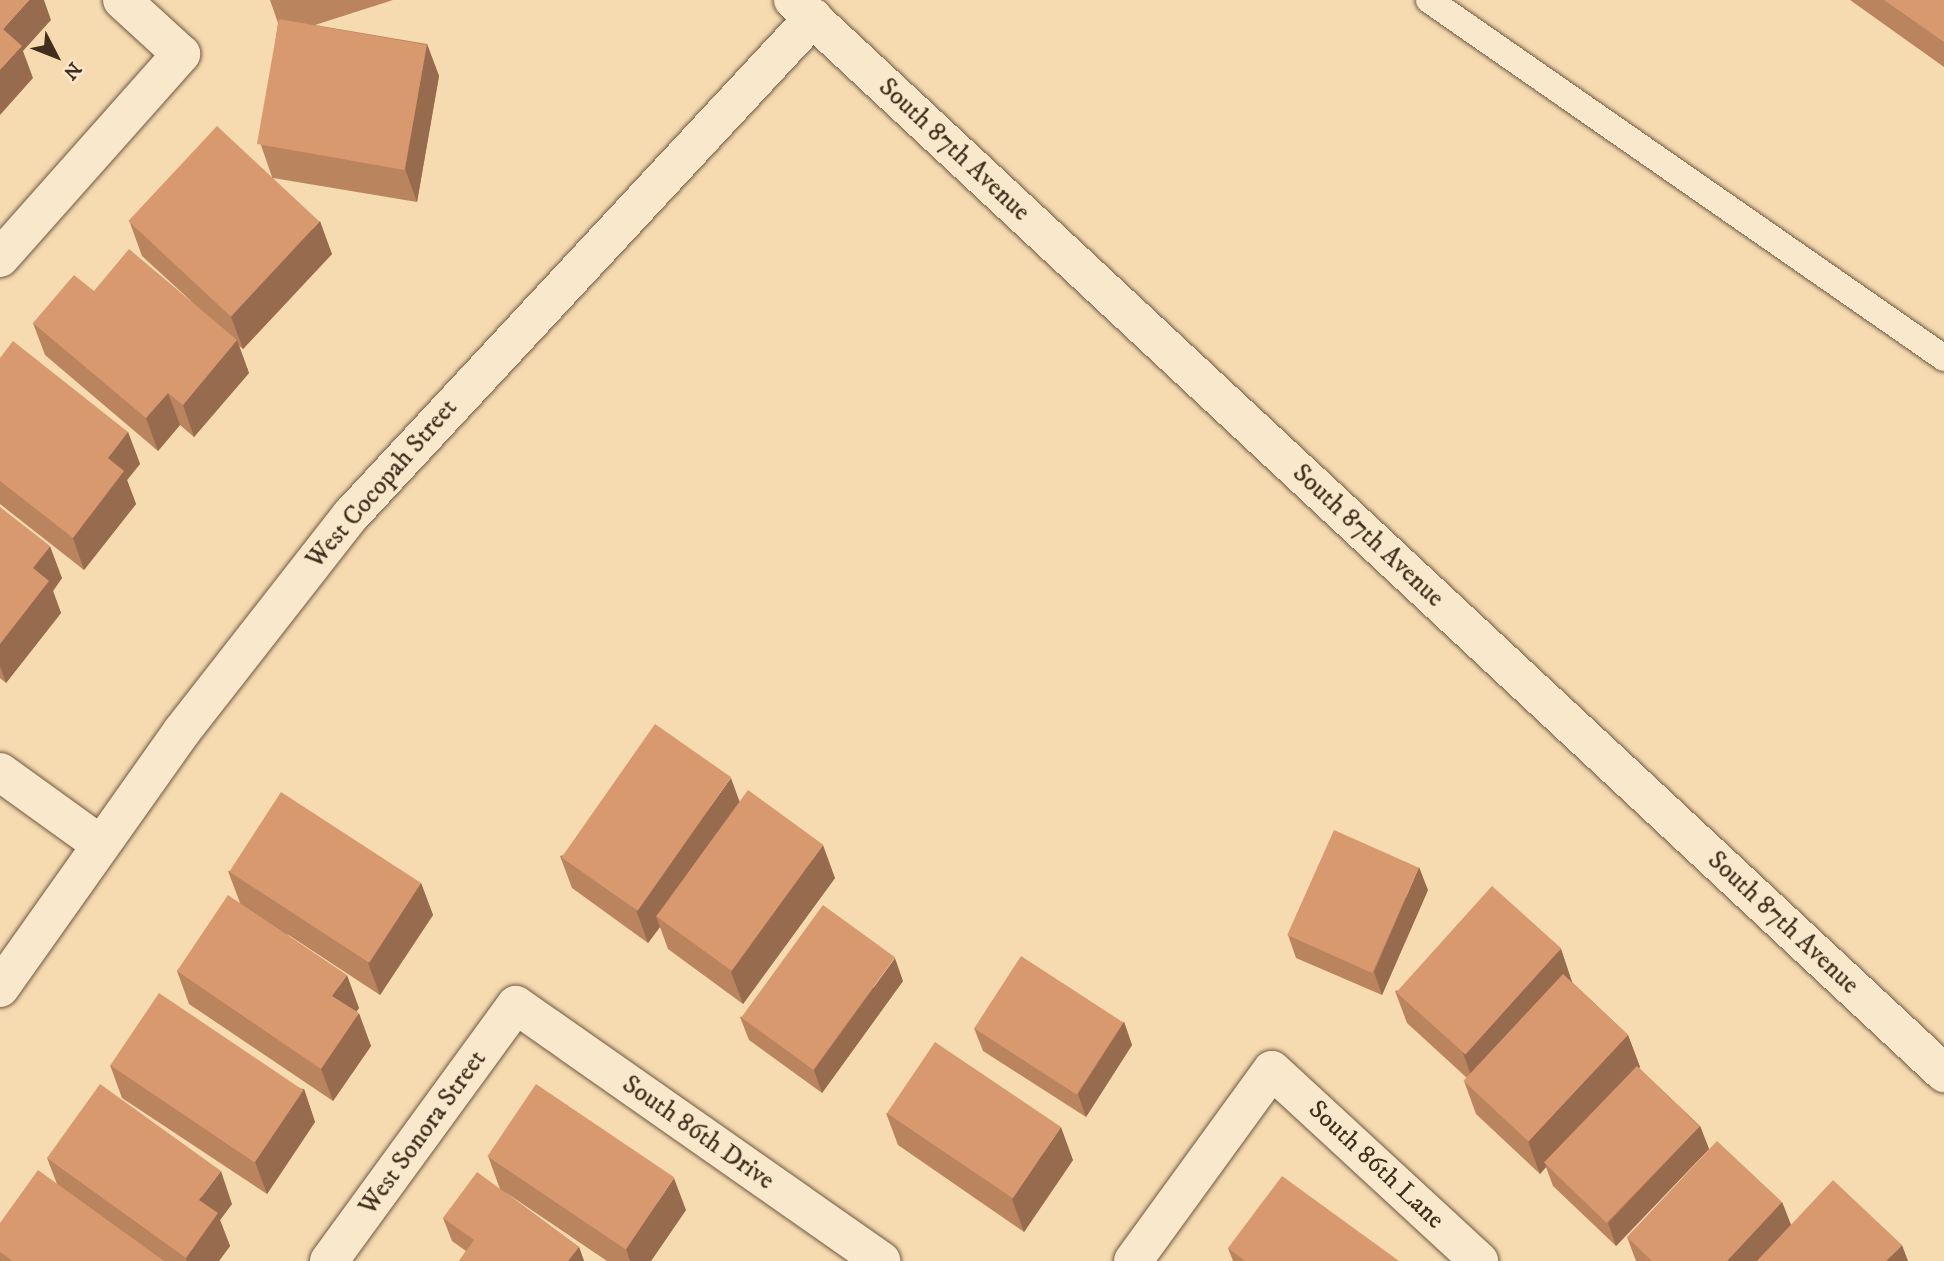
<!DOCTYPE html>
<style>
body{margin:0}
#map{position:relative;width:1944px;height:1261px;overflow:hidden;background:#f7dbb0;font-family:"IM FELL DW Pica",serif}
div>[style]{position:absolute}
.roads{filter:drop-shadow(0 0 2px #6f5942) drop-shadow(0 0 2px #6f5942)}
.service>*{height:26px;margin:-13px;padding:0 13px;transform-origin:13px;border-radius:13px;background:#fae8cc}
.minor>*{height:38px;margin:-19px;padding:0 19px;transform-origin:19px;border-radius:19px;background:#fae8cc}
.tertiary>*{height:38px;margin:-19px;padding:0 19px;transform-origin:19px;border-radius:19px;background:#fae8cc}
.wall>*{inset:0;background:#ba845f}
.shaded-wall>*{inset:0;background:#976b4e}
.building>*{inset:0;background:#d8996f;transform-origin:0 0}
span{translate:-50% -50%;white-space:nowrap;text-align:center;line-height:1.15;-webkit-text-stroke:5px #fae8cc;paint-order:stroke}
.street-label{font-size:26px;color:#422e1d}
.north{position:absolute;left:21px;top:21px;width:70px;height:70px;-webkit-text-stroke:5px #fae8cc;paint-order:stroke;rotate:132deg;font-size:19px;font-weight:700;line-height:28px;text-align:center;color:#422e1d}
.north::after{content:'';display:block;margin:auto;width:24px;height:32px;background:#422e1d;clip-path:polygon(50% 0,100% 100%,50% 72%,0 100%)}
</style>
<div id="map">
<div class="roads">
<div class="service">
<i style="left:1429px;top:0;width:627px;rotate:34.8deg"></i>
</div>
<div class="minor">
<i style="left:0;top:258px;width:273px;rotate:-48.4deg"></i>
<i style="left:181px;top:54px;width:80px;rotate:-137.5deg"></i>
<i style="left:0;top:772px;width:123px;rotate:35.8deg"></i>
<i style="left:329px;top:1261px;width:317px;rotate:-53.9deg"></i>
<i style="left:516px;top:1005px;width:446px;rotate:35deg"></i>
<i style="left:1133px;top:1261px;width:236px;rotate:-54deg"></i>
<i style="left:1272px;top:1070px;width:282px;rotate:42.7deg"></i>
</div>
<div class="tertiary">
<i style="left:793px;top:0;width:1574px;rotate:42.99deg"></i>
<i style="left:0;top:988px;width:315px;rotate:-54.7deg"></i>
<i style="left:182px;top:731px;width:274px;rotate:-52deg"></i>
<i style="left:351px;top:515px;width:679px;rotate:-47.09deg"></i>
</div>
</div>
<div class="wall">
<i style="clip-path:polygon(270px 0,393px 0,315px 25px,427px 44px,439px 76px,417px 202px,273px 178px,332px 254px,243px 349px,239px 346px,249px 373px,194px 437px,180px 425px,158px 451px,45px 355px,33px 323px,94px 291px,191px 301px,142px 256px,130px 223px,272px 177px,261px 145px,278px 23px)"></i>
<i style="clip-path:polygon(1850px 0,1944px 0,1944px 67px)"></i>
<i style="clip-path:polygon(0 358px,128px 432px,140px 464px,127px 480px,136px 504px,84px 570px,0 504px)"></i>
<i style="clip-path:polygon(0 507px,62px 578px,53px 591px,61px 613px,6px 683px,0 678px)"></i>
<i style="clip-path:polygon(740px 801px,835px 878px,743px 1004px,668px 949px,660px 927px,648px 943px,572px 888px,560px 856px)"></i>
<i style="clip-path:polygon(228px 871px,421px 883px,433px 915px,380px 995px,287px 934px,359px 1008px,356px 1012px,371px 1046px,333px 1101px,189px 1004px,177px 971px,240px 903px)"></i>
<i style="clip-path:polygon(1428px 890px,1382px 995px,1296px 958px,1288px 935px)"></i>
<i style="clip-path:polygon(1561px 949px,1572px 982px,1628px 1035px,1640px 1067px,1639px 1068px,1700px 1126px,1709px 1149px,1616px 1246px,1553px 1186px,1546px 1167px,1540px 1174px,1476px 1114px,1464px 1081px,1467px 1078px,1407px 1023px,1395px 991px)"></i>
<i style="clip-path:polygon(903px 981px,822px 1093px,749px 1040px,740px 1017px)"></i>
<i style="clip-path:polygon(1124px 1022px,1132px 1045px,1086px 1117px,983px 1051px,974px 1028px)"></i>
<i style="clip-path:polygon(110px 1065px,304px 1089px,315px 1122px,267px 1194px,122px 1098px)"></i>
<i style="clip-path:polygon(886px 1113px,1073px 1160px,1024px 1232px,898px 1145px)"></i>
<i style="clip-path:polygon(488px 1156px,686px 1210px,651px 1261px,607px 1261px,502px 1190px,579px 1247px,584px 1261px,459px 1261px,466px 1251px,452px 1241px,443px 1218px,500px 1189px)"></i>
<i style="clip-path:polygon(47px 1158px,232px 1204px,220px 1220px,230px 1246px,219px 1261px,0 1261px,0 1223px,57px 1184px)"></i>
<i style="clip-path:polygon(1782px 1202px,1791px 1225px,1908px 1261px,1636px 1261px,1627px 1237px)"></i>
<i style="clip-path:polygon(1228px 1248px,1399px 1261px,1233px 1261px)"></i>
</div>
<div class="shaded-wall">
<i style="clip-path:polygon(29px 0,44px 0,51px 20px,23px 51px,33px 78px,0 115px,0 70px,3px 29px)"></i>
<i style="clip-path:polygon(427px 44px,439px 76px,417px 202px,405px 169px)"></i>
<i style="clip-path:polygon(320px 221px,332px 254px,243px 349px,231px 317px)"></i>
<i style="clip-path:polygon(237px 340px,249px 373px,194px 437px,183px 405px)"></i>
<i style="clip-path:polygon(168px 393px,180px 425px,158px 451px,146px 418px)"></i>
<i style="clip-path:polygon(128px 432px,140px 464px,127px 480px,136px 504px,84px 570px,73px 538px,108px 458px)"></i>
<i style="clip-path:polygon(50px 546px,62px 578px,53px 591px,61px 613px,6px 683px,0 666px,0 644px,33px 568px)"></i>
<i style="clip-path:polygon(731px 778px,743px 811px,656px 916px,660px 927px,648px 943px,636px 910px)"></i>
<i style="clip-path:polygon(823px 845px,835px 878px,743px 1004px,731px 972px)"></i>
<i style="clip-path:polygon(1419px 867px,1428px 890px,1382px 995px,1374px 972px)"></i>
<i style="clip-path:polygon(421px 883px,433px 915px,380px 995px,368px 963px)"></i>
<i style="clip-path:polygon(1561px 949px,1572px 982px,1475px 1086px,1463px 1053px)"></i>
<i style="clip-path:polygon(895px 958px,903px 981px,822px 1093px,814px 1070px)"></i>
<i style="clip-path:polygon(347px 975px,359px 1008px,344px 1029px,332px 996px)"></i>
<i style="clip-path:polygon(359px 1013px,371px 1046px,333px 1101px,321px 1069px)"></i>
<i style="clip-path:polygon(1124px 1022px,1132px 1045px,1086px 1117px,1078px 1094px)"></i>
<i style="clip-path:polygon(1628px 1035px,1640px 1067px,1547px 1166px,1545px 1163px,1546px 1167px,1540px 1174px,1528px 1141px)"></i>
<i style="clip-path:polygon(304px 1089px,315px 1122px,267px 1194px,255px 1162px)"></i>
<i style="clip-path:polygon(1700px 1126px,1709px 1149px,1616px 1246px,1608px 1223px)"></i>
<i style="clip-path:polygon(1061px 1127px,1073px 1160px,1024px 1232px,1012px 1199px)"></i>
<i style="clip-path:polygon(221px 1171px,232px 1204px,220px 1220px,230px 1246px,219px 1261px,187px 1261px,186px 1258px,199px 1200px)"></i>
<i style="clip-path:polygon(674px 1178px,686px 1210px,651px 1261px,630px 1261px,626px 1249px)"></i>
<i style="clip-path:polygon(1782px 1202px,1791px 1225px,1757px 1261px,1727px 1261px)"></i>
<i style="clip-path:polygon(1902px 1245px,1908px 1261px,1886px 1261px)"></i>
<i style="clip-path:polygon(579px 1247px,584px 1261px,568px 1261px)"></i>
</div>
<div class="building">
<i style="clip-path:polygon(0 0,29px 0,3px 29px,22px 46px,0 70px)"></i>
<i style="clip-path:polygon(1884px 0,1944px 0,1944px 42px)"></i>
<i style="left:279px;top:19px;width:150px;height:127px;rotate:10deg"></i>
<i style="left:217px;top:126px;width:140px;height:130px;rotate:43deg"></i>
<i style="clip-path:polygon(129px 249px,237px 340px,183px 405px,168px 393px,146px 418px,33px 323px,74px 275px,94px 291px)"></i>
<i style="clip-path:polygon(13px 341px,128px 432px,108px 458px,124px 471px,73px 538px,0 481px,0 358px)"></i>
<i style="clip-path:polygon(0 507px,50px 546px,33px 568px,49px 581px,0 644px)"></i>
<i style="left:655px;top:724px;width:93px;height:163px;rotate:35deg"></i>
<i style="left:748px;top:790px;width:93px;height:156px;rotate:36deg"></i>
<i style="left:281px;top:792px;width:167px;height:95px;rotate:33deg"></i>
<i style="left:1334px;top:830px;width:93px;height:115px;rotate:24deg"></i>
<i style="left:1492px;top:886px;width:93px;height:143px;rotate:42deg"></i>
<i style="clip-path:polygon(228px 895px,347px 975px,332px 996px,359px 1013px,321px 1069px,177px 971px)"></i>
<i style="left:823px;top:905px;width:89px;height:139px;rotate:36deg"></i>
<i style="left:1021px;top:956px;width:122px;height:86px;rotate:33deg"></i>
<i style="left:1563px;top:974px;width:89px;height:146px;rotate:43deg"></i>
<i style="left:159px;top:993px;width:174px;height:87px;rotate:34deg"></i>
<i style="left:935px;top:1042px;width:152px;height:86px;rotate:34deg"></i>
<i style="left:1637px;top:1066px;width:87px;height:134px;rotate:44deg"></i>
<i style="clip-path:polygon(100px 1084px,221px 1171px,199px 1200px,218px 1213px,186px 1258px,47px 1158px)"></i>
<i style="left:536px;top:1084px;width:167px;height:87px;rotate:34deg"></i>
<i style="clip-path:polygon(1717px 1141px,1782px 1202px,1727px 1261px,1652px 1261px,1627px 1237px)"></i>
<i style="clip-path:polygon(38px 1170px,164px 1261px,13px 1261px,0 1252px,0 1223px)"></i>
<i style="clip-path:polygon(477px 1172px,579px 1247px,568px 1261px,459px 1261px,474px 1240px,443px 1218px)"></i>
<i style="clip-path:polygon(1282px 1176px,1399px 1261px,1245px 1261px,1228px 1248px)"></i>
<i style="clip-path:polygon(1833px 1180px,1902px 1245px,1886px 1261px,1757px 1261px)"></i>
</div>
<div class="street-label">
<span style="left:954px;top:150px;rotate:43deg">South 87th Avenue</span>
<span style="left:382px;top:484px;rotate:-49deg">West Cocopah Street</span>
<span style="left:1368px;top:536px;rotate:43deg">South 87th Avenue</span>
<span style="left:1783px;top:923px;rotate:43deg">South 87th Avenue</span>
<span style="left:423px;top:1133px;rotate:-54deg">West Sonora Street</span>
<span style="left:698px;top:1133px;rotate:35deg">South 86th Drive</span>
<span style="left:1376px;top:1165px;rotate:43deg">South 86th Lane</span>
</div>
<div class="north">N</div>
</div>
